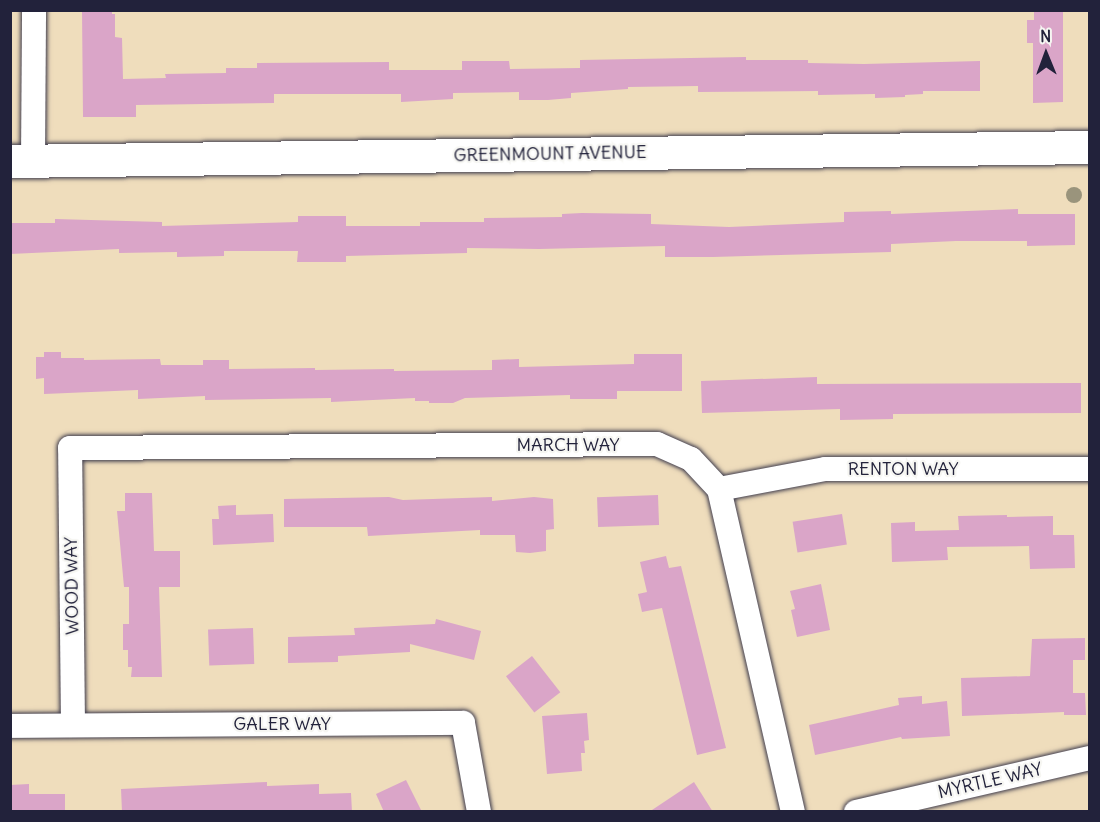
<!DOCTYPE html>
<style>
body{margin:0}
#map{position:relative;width:1100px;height:822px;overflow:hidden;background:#efddbc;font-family:Delius,sans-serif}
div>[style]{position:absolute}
.building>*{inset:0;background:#daa5c8;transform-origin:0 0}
.roads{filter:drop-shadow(0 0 2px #413e4e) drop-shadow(0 0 2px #413e4e)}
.street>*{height:24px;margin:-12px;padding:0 12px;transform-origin:12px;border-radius:12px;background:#fff}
.secondary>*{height:33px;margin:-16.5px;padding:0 16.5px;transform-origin:16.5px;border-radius:16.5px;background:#fff}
.trees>*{width:16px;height:16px;margin:-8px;border-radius:50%;background:#9a947c}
span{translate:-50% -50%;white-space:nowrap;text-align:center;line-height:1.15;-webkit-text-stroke:4.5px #f6f6f2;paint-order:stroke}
.street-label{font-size:18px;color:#22223b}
.frame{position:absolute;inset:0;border:12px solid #22223b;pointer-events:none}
.north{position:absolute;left:1016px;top:24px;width:60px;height:60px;-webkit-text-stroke:4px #f6f6f2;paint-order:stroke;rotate:359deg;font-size:16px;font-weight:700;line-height:24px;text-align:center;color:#22223b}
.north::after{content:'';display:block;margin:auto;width:21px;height:27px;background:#22223b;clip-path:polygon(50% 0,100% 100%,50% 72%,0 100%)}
</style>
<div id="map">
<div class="building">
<i style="clip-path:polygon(82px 10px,112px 10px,112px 14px,115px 14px,115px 37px,122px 38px,123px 79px,166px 78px,165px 74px,226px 73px,226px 68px,257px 68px,257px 63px,389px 62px,389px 70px,462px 70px,462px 61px,509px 61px,510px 69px,580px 68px,580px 60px,746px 57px,746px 60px,808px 60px,808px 63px,864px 64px,980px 61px,980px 91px,923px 91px,923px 94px,905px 95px,905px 97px,875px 98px,875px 94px,818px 95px,818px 91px,698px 92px,698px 86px,628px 87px,628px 89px,571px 93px,571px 98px,548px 100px,519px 100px,519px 92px,453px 93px,453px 99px,401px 102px,401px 94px,274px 94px,274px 103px,136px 105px,136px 117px,83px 117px)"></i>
<i style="clip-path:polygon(1034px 10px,1063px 10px,1063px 102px,1033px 103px,1033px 43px,1027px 43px,1027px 20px,1034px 20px)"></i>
<i style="clip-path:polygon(1018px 209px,1018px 214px,1075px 214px,1075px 245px,1027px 246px,1027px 241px,956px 241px,891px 244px,891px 252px,713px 257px,665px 257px,665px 246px,539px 249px,467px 248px,467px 253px,346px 256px,346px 262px,297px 262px,298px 251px,224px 251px,224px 256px,177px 257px,177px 252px,119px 253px,119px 249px,10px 254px,10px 223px,55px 223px,55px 219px,162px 222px,162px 226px,298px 222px,298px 216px,346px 216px,346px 226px,420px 226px,420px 222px,484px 222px,484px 218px,562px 217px,562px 214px,582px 213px,651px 214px,651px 224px,729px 227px,844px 222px,844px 212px,891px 211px,891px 214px)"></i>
<i style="clip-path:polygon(44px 352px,61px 352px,61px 358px,84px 358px,84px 360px,160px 359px,161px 365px,203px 365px,203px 360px,229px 360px,229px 369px,315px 368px,315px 370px,394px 369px,394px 371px,492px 370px,492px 360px,519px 359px,519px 367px,634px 364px,634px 354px,682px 354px,682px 391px,617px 391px,617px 399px,570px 399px,570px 395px,465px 398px,453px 403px,429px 403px,429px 401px,415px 401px,415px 398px,331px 402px,331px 398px,205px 400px,205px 396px,138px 399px,138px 390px,44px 394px,44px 378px,36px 379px,36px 357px,44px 357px)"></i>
<i style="clip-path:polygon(817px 377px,817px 384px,1081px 383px,1081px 413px,893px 414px,893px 419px,840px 420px,840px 409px,702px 413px,701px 381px)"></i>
<i style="clip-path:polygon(125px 493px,152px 493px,154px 551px,180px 551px,180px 587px,159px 587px,162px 677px,131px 677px,132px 667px,128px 667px,128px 650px,123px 650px,123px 624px,129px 624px,129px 587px,124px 587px,117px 511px,125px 511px)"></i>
<i style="left:658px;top:495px;width:30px;height:61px;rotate:88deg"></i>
<i style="clip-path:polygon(389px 497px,403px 500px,492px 497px,492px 501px,534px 497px,553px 499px,554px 529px,546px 530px,546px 551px,530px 553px,516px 552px,515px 535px,480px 535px,480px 530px,368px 536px,367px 527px,284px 527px,284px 499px)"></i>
<i style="clip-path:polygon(236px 505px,236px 515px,273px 514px,274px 542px,213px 545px,212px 519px,219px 519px,218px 506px)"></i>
<i style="left:842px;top:514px;width:31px;height:50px;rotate:81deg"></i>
<i style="clip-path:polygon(1007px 515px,1007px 517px,1053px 516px,1053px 535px,1074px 535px,1075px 568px,1030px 569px,1029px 546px,947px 547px,948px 560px,892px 562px,891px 523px,915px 522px,915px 531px,959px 530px,958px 516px)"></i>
<i style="clip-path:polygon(666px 556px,669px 568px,681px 566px,726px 748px,697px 755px,662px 608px,642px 612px,638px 594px,647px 592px,640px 562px)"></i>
<i style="clip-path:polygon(821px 584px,830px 630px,797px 637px,791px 610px,795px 609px,790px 591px)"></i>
<i style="clip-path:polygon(436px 619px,481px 631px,474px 660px,410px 644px,410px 652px,338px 656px,338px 662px,288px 663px,288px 637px,355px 635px,354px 628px,435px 624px)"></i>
<i style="left:253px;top:628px;width:36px;height:45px;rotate:88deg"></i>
<i style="clip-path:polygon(1085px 638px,1085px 660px,1073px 660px,1073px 693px,1085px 693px,1086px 715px,1064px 715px,1064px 712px,962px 716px,961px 678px,1030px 676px,1032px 639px)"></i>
<i style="left:532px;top:656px;width:46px;height:33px;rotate:52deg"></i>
<i style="clip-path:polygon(922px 696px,922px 704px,947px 701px,950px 736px,902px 739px,901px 737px,815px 755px,809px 725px,899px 705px,898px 698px)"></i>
<i style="clip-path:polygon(587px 713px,589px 740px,584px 741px,585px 753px,581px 753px,582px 771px,547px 774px,542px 716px)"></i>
<i style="clip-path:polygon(406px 780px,422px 812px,384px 812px,376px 794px)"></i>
<i style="clip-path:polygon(267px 782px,267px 786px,319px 784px,319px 794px,351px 793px,352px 812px,122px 812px,121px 789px)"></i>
<i style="clip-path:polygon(694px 782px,713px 812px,649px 812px)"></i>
<i style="clip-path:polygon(29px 784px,29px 794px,65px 794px,65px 812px,10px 812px,10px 785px)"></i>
</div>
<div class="roads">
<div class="street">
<i style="left:33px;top:161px;width:151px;rotate:-89.6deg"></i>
<i style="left:719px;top:489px;width:108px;rotate:-10.7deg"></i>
<i style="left:825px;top:469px;width:265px"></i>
<i style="left:73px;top:725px;width:277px;rotate:-90.6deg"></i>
<i style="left:70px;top:448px;width:587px;rotate:-0.39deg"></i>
<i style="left:657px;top:444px;width:37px;rotate:24deg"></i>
<i style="left:691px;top:459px;width:41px;rotate:47deg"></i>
<i style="left:719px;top:489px;width:331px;rotate:77.1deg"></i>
<i style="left:10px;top:726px;width:453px;rotate:-0.4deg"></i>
<i style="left:463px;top:723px;width:90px;rotate:79.8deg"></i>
<i style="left:856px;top:812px;width:240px;rotate:-13deg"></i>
</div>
<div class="secondary">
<i style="left:10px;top:161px;width:1080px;rotate:-0.74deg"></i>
</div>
</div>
<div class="trees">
<i style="left:1074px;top:195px"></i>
</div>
<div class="street-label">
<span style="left:550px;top:154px;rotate:-1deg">GREENMOUNT AVENUE</span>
<span style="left:568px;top:445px">MARCH WAY</span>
<span style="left:903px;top:469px">RENTON WAY</span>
<span style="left:72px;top:586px;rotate:-91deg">WOOD WAY</span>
<span style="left:282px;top:724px">GALER WAY</span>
<span style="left:990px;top:781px;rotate:-13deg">MYRTLE WAY</span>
</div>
<div class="frame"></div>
<div class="north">N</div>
</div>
